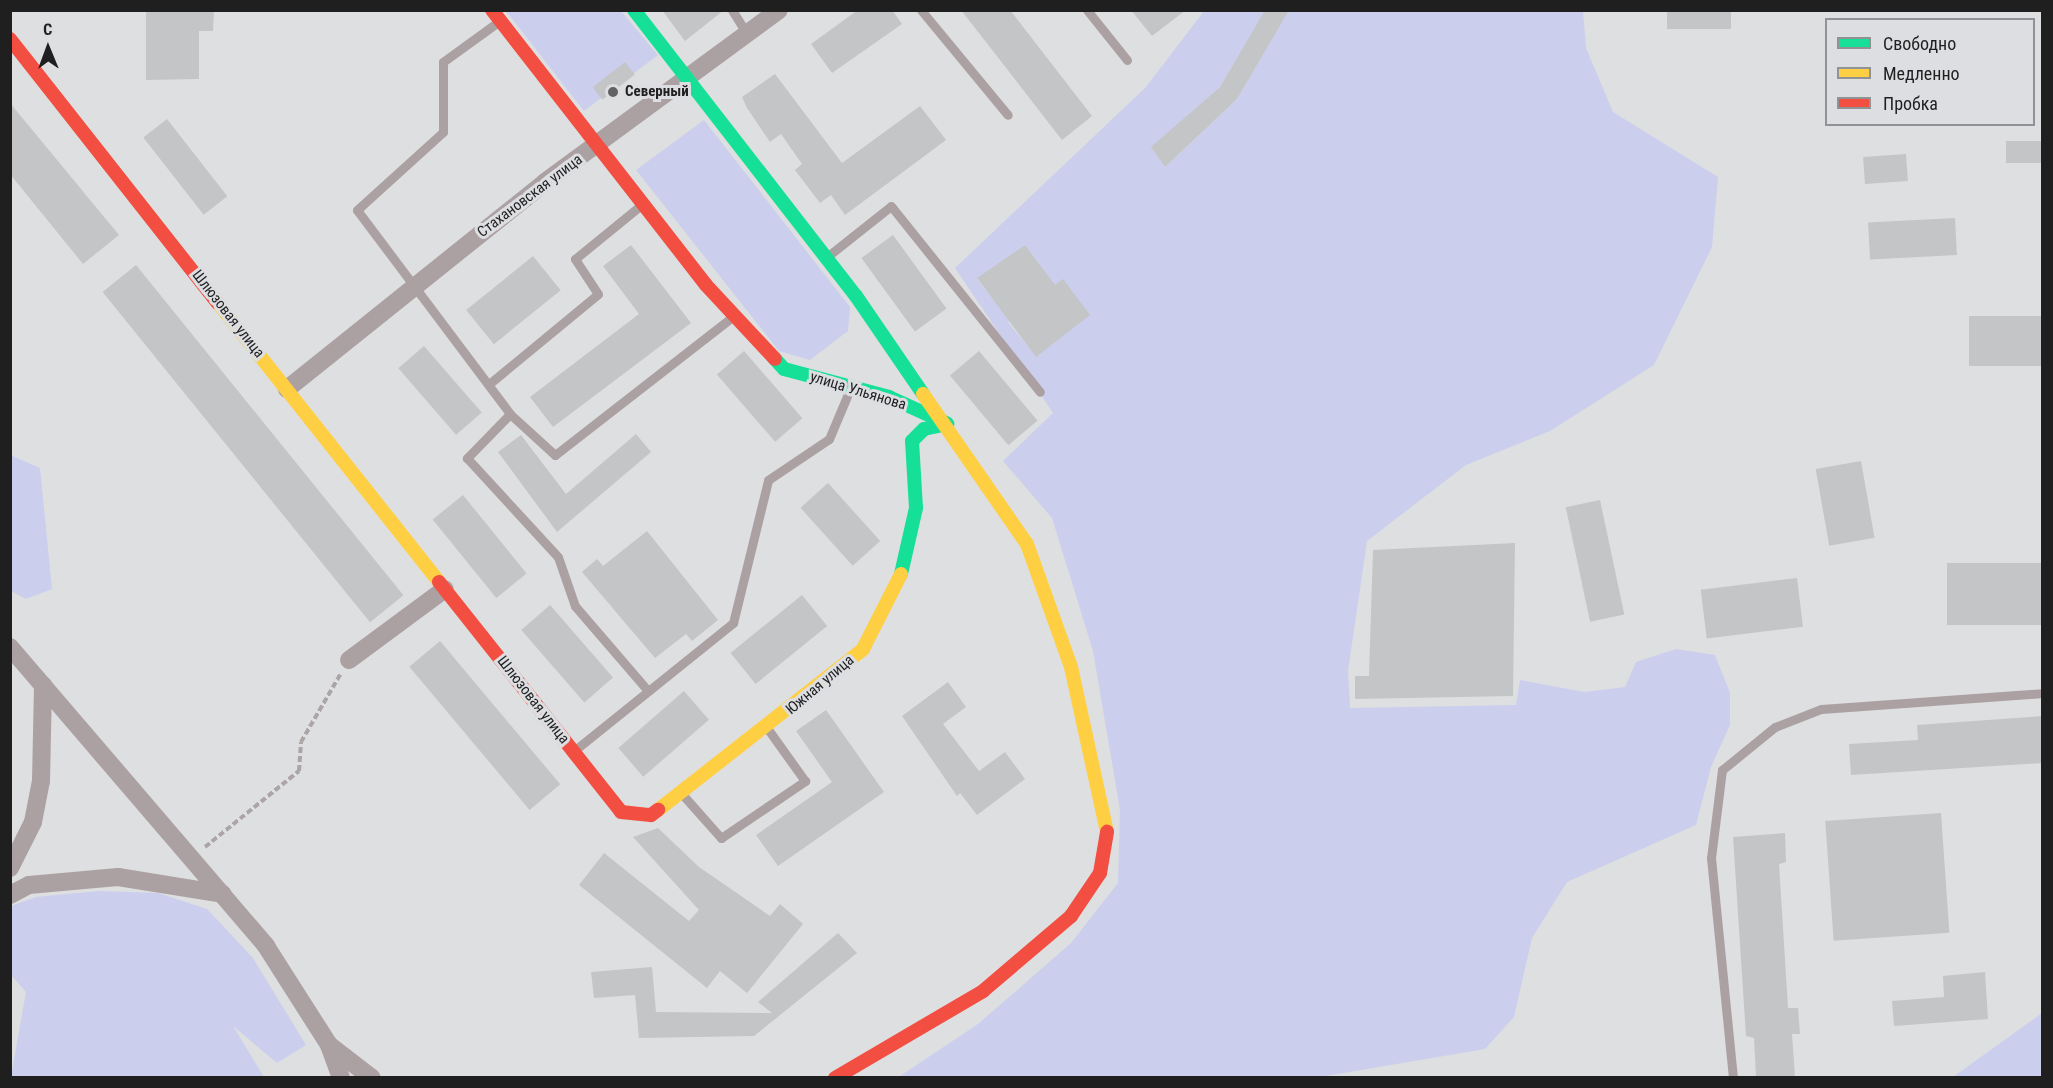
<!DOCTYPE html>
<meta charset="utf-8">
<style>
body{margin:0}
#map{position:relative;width:2053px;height:1088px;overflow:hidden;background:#dedfe0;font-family:"Roboto Condensed",sans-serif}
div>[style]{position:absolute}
.green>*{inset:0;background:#cbcfed}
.building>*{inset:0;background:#c4c5c6;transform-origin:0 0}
.path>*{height:4px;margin-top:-2px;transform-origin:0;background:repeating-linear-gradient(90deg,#aca5a6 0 6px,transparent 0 9px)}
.lane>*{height:9px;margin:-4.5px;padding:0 4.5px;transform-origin:4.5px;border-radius:4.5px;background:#aca1a2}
.street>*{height:18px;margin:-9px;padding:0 9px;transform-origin:9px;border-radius:9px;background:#aca1a2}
.fast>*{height:14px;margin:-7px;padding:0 7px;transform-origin:7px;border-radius:7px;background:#16e098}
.slow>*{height:14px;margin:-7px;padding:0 7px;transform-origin:7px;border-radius:7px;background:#ffcf43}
.jam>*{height:14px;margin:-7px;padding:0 7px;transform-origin:7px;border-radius:7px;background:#f24e42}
.dots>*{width:16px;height:16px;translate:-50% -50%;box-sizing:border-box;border:3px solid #dddee1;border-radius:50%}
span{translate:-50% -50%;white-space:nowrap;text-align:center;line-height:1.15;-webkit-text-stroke:6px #dddee1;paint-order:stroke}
.poi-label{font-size:15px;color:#1f1f20;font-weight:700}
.left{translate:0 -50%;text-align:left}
.street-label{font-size:15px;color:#1f1f20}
.frame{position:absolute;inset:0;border:12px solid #1f1f20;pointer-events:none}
.legend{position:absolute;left:1825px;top:18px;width:210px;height:108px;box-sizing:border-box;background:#dddee1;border:2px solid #919294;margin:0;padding:8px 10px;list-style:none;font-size:18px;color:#1f1f20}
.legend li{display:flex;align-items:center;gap:12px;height:30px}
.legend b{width:30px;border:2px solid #919294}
.north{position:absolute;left:18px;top:18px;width:60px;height:60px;-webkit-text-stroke:4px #dddee1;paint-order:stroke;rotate:359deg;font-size:16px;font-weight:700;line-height:24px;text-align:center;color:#1f1f20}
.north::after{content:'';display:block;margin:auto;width:21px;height:27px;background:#1f1f20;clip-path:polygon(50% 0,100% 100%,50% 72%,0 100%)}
</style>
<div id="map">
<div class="green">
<i style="clip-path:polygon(506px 11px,621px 11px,658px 55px,584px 111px)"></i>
<i style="clip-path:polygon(evenodd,1204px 11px,1265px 11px,1220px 87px,1152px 147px,1165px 167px,1237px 99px,1287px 11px,1583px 11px,1586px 48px,1613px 112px,1718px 177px,1712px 247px,1654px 365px,1550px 431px,1466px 465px,1367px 541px,1348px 671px,1350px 708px,1516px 705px,1520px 680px,1584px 692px,1625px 687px,1636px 662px,1676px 649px,1715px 655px,1730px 693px,1730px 725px,1711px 767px,1696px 825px,1567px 882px,1532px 938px,1514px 1017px,1485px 1049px,1320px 1077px,897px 1078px,978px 1024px,1071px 943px,1118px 883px,1120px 810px,1093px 651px,1052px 518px,1003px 461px,1053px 413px,955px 268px,1146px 87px,1204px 11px,1025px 245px,1043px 269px,995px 302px,977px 279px,1025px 245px,1204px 11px,1063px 280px,1036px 356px,1008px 322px,1063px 280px)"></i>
<i style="clip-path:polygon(704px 120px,850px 307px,848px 331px,810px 360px,779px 351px,636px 170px)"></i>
<i style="clip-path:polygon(10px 455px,40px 468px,52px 589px,26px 599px,11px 591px)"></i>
<i style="clip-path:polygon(99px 891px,158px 893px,207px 909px,253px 958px,306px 1045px,277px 1063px,233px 1026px,264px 1077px,11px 1077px,26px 992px,11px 975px,11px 906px,36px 897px)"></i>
<i style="clip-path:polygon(2042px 1013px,2042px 1077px,1953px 1077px)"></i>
</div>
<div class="building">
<i style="clip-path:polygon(146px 10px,214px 10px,213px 31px,199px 31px,199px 79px,146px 80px)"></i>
<i style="clip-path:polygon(662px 10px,724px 10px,685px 41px)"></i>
<i style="clip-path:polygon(858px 10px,892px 10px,902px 24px,832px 73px,811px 44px)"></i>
<i style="clip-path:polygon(961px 10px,1010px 10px,1092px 116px,1062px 140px)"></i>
<i style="clip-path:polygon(1131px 10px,1186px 10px,1152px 36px)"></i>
<i style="clip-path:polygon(1265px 10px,1289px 10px,1237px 99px,1165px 167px,1151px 147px,1220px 87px)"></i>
<i style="left:1667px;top:10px;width:64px;height:19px"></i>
<i style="left:625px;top:62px;width:16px;height:41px;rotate:52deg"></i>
<i style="clip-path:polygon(775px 74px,842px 163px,920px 106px,946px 140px,845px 215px,831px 195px,820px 203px,795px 170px,802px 164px,781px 134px,770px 142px,747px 108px,742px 97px)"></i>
<i style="clip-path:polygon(10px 103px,119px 235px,83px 264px,10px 174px)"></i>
<i style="left:167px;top:119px;width:98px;height:30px;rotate:52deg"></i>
<i style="left:2043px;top:141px;width:22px;height:37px;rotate:90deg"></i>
<i style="left:1906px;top:154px;width:27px;height:43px;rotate:86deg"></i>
<i style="left:1955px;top:218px;width:37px;height:87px;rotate:87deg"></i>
<i style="left:893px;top:235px;width:91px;height:39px;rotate:54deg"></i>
<i style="clip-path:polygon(631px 245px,691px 323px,553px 427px,530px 397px,639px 314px,603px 266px)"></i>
<i style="clip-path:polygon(1025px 245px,1055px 285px,1063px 279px,1090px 315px,1036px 357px,977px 278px)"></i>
<i style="left:533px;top:256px;width:44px;height:86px;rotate:51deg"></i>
<i style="left:136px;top:265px;width:425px;height:43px;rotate:51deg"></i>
<i style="left:2043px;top:316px;width:50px;height:74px;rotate:90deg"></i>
<i style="left:424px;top:346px;width:88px;height:34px;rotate:49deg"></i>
<i style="left:744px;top:351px;width:89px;height:36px;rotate:49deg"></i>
<i style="left:979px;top:351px;width:91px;height:38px;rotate:50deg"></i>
<i style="clip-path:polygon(636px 434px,651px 452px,557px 532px,498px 452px,521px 435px,566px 494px)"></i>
<i style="left:1861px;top:461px;width:78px;height:46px;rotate:80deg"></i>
<i style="left:828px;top:483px;width:78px;height:37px;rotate:48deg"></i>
<i style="left:463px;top:495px;width:101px;height:39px;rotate:51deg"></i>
<i style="left:1600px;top:500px;width:117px;height:35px;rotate:78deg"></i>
<i style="clip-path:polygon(647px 531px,718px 620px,692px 641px,686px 634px,655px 658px,582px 572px,597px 559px,603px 566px)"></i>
<i style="clip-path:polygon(1515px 543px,1513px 696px,1355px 699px,1355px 676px,1369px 676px,1373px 550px)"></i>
<i style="left:2043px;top:563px;width:62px;height:96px;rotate:90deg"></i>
<i style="left:1797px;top:578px;width:49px;height:97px;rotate:83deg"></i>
<i style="left:802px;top:595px;width:40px;height:92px;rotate:51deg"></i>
<i style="left:550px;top:605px;width:96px;height:38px;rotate:49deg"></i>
<i style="left:440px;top:641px;width:187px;height:40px;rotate:50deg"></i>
<i style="clip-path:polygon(948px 682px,966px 707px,943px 724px,979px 771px,1005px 752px,1025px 779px,977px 815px,960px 793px,957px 796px,902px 716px)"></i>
<i style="left:684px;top:691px;width:38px;height:87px;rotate:49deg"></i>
<i style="clip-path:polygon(826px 710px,884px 792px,778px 866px,756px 835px,832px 782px,796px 731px)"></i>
<i style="clip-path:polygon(2043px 716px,2043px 763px,1851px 775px,1849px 744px,1918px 740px,1917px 725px)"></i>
<i style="left:1941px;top:813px;width:120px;height:116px;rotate:86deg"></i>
<i style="clip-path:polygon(658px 828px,699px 867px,770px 916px,780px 904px,803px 924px,747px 993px,720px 971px,707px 988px,579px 885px,604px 853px,689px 921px,699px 910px,633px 837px)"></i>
<i style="clip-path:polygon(1785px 833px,1786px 862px,1779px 864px,1788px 1008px,1798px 1008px,1800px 1034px,1792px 1034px,1795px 1077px,1756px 1077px,1754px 1038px,1746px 1036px,1733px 837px)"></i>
<i style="clip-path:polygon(838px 933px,857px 953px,754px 1036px,639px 1038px,635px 995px,594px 998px,591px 972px,652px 967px,656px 1012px,772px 1013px,758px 1002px)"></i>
<i style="clip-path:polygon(1985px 972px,1988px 1019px,1894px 1026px,1892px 1001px,1944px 997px,1943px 976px)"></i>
</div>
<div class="path">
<i style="left:205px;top:847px;width:121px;rotate:-39deg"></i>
<i style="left:299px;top:771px;width:29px;rotate:-86deg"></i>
<i style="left:301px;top:742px;width:78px;rotate:-59.8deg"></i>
</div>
<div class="lane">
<i style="left:732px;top:10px;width:28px;rotate:58deg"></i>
<i style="left:921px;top:10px;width:136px;rotate:50.4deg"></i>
<i style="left:1087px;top:10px;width:64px;rotate:51.3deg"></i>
<i style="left:498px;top:22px;width:68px;rotate:144deg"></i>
<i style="left:443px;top:62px;width:70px;rotate:90deg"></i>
<i style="left:443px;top:132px;width:116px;rotate:137.8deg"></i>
<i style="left:357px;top:210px;width:255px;rotate:53.1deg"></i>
<i style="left:510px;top:414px;width:62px;rotate:134.3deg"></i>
<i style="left:467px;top:458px;width:134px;rotate:47.4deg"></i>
<i style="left:558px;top:557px;width:52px;rotate:70.9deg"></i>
<i style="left:575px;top:606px;width:112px;rotate:49.3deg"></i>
<i style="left:828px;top:256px;width:80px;rotate:-38.4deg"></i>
<i style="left:891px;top:206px;width:238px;rotate:51.3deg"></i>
<i style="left:489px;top:384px;width:141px;rotate:-39.5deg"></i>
<i style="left:598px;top:294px;width:42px;rotate:-123.3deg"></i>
<i style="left:575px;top:259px;width:85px;rotate:-39.3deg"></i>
<i style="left:510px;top:414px;width:61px;rotate:42.3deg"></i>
<i style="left:555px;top:455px;width:224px;rotate:-37.9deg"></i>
<i style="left:575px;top:750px;width:203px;rotate:-38.8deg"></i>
<i style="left:733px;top:623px;width:147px;rotate:-76.2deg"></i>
<i style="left:768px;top:480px;width:73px;rotate:-33.9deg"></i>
<i style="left:829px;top:439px;width:54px;rotate:-67.2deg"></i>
<i style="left:682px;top:794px;width:59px;rotate:48.4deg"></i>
<i style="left:721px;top:838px;width:102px;rotate:-34.2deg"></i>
<i style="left:805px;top:781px;width:65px;rotate:-125.6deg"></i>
<i style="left:1733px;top:1078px;width:221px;rotate:-95.7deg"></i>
<i style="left:1711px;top:858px;width:89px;rotate:-82.9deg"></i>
<i style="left:1722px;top:770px;width:68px;rotate:-39.1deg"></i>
<i style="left:1775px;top:727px;width:49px;rotate:-21.4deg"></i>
<i style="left:1821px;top:709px;width:222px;rotate:-4.1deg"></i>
</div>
<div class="street">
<i style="left:287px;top:389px;width:331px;rotate:-38.7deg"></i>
<i style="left:545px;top:182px;width:290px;rotate:-36.3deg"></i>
<i style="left:10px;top:647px;width:394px;rotate:49.4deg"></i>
<i style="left:266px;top:946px;width:117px;rotate:57.5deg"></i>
<i style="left:329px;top:1045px;width:35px;rotate:70deg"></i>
<i style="left:349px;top:660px;width:119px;rotate:-36.5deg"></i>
<i style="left:10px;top:868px;width:51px;rotate:-63.4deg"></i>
<i style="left:33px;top:822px;width:42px;rotate:-79deg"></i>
<i style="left:41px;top:781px;width:96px;rotate:-88.8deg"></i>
<i style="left:10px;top:895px;width:21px;rotate:-28deg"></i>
<i style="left:29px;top:885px;width:89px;rotate:-5.1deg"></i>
<i style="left:118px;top:877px;width:106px;rotate:9.2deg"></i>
<i style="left:329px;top:1045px;width:54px;rotate:37.5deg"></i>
</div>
<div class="fast">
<i style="left:634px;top:10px;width:362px;rotate:52.2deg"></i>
<i style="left:856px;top:296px;width:119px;rotate:55.6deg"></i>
<i style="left:775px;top:359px;width:13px;rotate:48deg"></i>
<i style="left:784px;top:369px;width:109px;rotate:14.9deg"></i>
<i style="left:889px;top:397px;width:63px;rotate:24.5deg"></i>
<i style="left:901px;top:574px;width:68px;rotate:-77.2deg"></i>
<i style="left:916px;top:508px;width:67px;rotate:-93.4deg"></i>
<i style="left:912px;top:441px;width:17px;rotate:-45deg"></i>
<i style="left:924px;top:429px;width:24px;rotate:-12deg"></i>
</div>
<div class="slow">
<i style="left:218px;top:303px;width:356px;rotate:51.6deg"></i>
<i style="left:923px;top:394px;width:183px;rotate:55.3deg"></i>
<i style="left:1027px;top:544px;width:131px;rotate:70.3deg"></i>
<i style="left:1071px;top:667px;width:169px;rotate:77.7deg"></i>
<i style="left:658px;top:810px;width:261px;rotate:-38.1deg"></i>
<i style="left:863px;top:649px;width:84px;rotate:-63.1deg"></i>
</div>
<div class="jam">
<i style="left:492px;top:10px;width:348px;rotate:52.1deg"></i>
<i style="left:706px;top:285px;width:101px;rotate:47deg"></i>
<i style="left:10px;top:39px;width:336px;rotate:51.8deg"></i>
<i style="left:439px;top:582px;width:293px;rotate:51.6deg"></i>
<i style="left:621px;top:812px;width:30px;rotate:6deg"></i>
<i style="left:651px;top:815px;width:9px;rotate:-36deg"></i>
<i style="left:835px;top:1078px;width:172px;rotate:-30.4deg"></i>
<i style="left:983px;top:991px;width:116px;rotate:-40.4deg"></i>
<i style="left:1071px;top:916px;width:52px;rotate:-56deg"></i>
<i style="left:1100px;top:873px;width:42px;rotate:-80.3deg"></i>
</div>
<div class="dots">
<i style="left:613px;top:92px;background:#626263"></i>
</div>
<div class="poi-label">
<span class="left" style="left:625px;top:92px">Северный</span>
</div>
<div class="street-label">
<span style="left:530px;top:196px;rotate:-37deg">Стахановская улица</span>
<span style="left:228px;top:314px;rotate:52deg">Шлюзовая улица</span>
<span style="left:858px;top:391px;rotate:17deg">улица Ульянова</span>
<span style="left:820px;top:685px;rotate:-40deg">Южная улица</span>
<span style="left:533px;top:700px;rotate:52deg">Шлюзовая улица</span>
</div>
<div class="frame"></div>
<ul class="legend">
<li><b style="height:8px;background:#16e098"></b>Свободно</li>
<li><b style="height:8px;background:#ffcf43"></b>Медленно</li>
<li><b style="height:8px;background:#f24e42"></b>Пробка</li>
</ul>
<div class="north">С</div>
</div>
